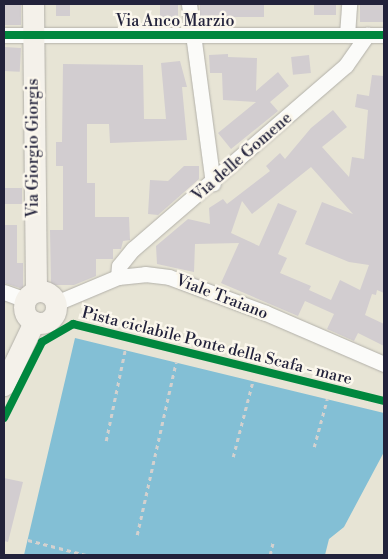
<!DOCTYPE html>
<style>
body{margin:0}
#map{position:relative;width:388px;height:559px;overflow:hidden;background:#e7e4d5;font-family:"Libre Bodoni",serif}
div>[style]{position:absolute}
.water>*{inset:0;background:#83bfd5}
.building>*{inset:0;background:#d2cdd0;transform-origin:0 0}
.path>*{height:2.5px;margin-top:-1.25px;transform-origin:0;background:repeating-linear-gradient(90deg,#d3d1cf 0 4px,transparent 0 8px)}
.roads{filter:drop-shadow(0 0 1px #b2b0a9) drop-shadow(0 0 1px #b2b0a9)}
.street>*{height:15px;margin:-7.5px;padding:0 7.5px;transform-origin:7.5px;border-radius:7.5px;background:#fbfbf9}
.secondary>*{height:21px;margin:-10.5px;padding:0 10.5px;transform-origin:10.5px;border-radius:10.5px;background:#f4f1ea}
.secondary>.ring{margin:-10.5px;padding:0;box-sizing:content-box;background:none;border:21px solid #f4f1ea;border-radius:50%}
.cycleway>*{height:8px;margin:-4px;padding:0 4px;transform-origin:4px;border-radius:4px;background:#00873e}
span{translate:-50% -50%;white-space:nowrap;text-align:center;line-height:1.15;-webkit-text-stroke:5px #fbf7ec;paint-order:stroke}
.street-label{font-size:16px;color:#22223b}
.frame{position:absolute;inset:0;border:5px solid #22223b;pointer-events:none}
</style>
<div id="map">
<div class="water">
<i style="clip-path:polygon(75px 338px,384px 413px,384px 452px,344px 527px,329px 539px,325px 555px,24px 555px)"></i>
</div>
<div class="building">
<i style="left:4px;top:4px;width:17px;height:21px"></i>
<i style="left:56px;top:4px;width:14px;height:12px"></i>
<i style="left:160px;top:4px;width:18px;height:16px"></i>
<i style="left:200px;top:4px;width:64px;height:13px"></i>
<i style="left:314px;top:4px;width:22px;height:11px"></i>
<i style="left:360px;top:4px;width:24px;height:18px"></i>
<i style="left:4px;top:47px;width:17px;height:24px;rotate:3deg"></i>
<i style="clip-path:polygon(228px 54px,228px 57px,257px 58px,256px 91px,278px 72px,289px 86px,270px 102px,278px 111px,231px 149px,218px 133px,256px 102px,223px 100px,222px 73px,210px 73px,209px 55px)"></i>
<i style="left:309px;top:55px;width:18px;height:18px;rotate:84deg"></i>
<i style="clip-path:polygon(180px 61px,187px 87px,182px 87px,187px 140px,110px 143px,109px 124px,87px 124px,87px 183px,95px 183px,95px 217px,129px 217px,130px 240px,123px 241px,121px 249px,113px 249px,113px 259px,96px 259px,96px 276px,74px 285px,51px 285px,50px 230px,63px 230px,63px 166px,56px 166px,56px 142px,62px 142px,63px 64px,143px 65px,144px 119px,166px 119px,161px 63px)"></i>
<i style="clip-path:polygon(evenodd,372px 75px,384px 76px,384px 293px,377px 290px,376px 295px,372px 294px,365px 315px,384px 324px,384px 346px,358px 333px,354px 341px,327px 329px,334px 314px,305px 301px,298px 316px,221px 283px,239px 243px,195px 244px,194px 272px,157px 264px,156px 246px,188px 219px,210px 224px,209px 208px,223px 199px,227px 204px,270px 171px,266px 166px,280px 153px,285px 159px,311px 128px,333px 110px,347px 127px,322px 147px,349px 177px,352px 157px,364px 159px,368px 110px,355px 107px,357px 94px,369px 96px,372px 75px,311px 167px,353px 214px,322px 202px,305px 244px,349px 262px,369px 265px,360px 290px,340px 280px,331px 300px,309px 290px,311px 286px,280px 273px,287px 258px,278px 254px,297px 211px,278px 203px,259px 246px,231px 233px,242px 201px,252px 214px,311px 167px)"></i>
<i style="clip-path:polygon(184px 166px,199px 166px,199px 179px,158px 215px,148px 214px,150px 180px,168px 181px)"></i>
<i style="left:4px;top:188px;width:18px;height:16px"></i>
<i style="clip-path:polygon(4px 225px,17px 225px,17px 263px,23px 263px,23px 289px,4px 283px)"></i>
<i style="clip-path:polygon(4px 478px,23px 482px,8px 542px,4px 541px)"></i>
</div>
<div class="path">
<i style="left:106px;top:441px;width:93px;rotate:-78.2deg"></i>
<i style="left:314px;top:447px;width:50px;rotate:-74.8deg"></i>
<i style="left:233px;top:457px;width:80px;rotate:-75.4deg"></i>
<i style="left:137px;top:535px;width:177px;rotate:-77.3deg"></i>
<i style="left:28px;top:540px;width:60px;rotate:14.5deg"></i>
<i style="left:270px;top:555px;width:13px;rotate:-77deg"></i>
</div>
<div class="roads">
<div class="street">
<i style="left:189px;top:4px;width:181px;rotate:82.4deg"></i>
<i style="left:4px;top:35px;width:380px"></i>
<i style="left:347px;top:35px;width:31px;rotate:-86deg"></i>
<i style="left:118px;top:277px;width:11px;rotate:-85deg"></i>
<i style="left:119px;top:266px;width:22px;rotate:-51deg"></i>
<i style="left:133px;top:249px;width:281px;rotate:-40.8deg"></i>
<i style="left:346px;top:65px;width:37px;rotate:-55deg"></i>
<i style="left:4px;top:292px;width:23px;rotate:20deg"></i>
<i style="left:56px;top:303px;width:67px;rotate:-22.8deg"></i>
<i style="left:118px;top:277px;width:27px;rotate:-6deg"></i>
<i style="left:145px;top:274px;width:24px;rotate:7deg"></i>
<i style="left:169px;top:277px;width:103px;rotate:20.4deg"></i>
<i style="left:266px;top:313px;width:129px;rotate:23.4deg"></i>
</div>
<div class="secondary">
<i style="left:33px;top:4px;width:287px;rotate:89.4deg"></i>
<i class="ring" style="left:24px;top:291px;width:11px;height:11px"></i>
<i style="left:4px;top:385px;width:70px;rotate:-64.5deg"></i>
</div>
</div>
<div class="cycleway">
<i style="left:4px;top:35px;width:380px"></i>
<i style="left:4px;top:418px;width:85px;rotate:-63.4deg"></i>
<i style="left:42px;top:342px;width:36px;rotate:-30deg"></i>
<i style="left:73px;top:324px;width:320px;rotate:13.9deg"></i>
</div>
<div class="street-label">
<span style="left:175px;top:21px">Via Anco Marzio</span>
<span style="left:33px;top:148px;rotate:-90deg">Via Giorgio Giorgis</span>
<span style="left:242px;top:157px;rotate:-41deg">Via delle Gomene</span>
<span style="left:222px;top:297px;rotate:21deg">Viale Traiano</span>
<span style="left:217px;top:346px;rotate:14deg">Pista ciclabile Ponte della Scafa - mare</span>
</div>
<div class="frame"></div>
</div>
